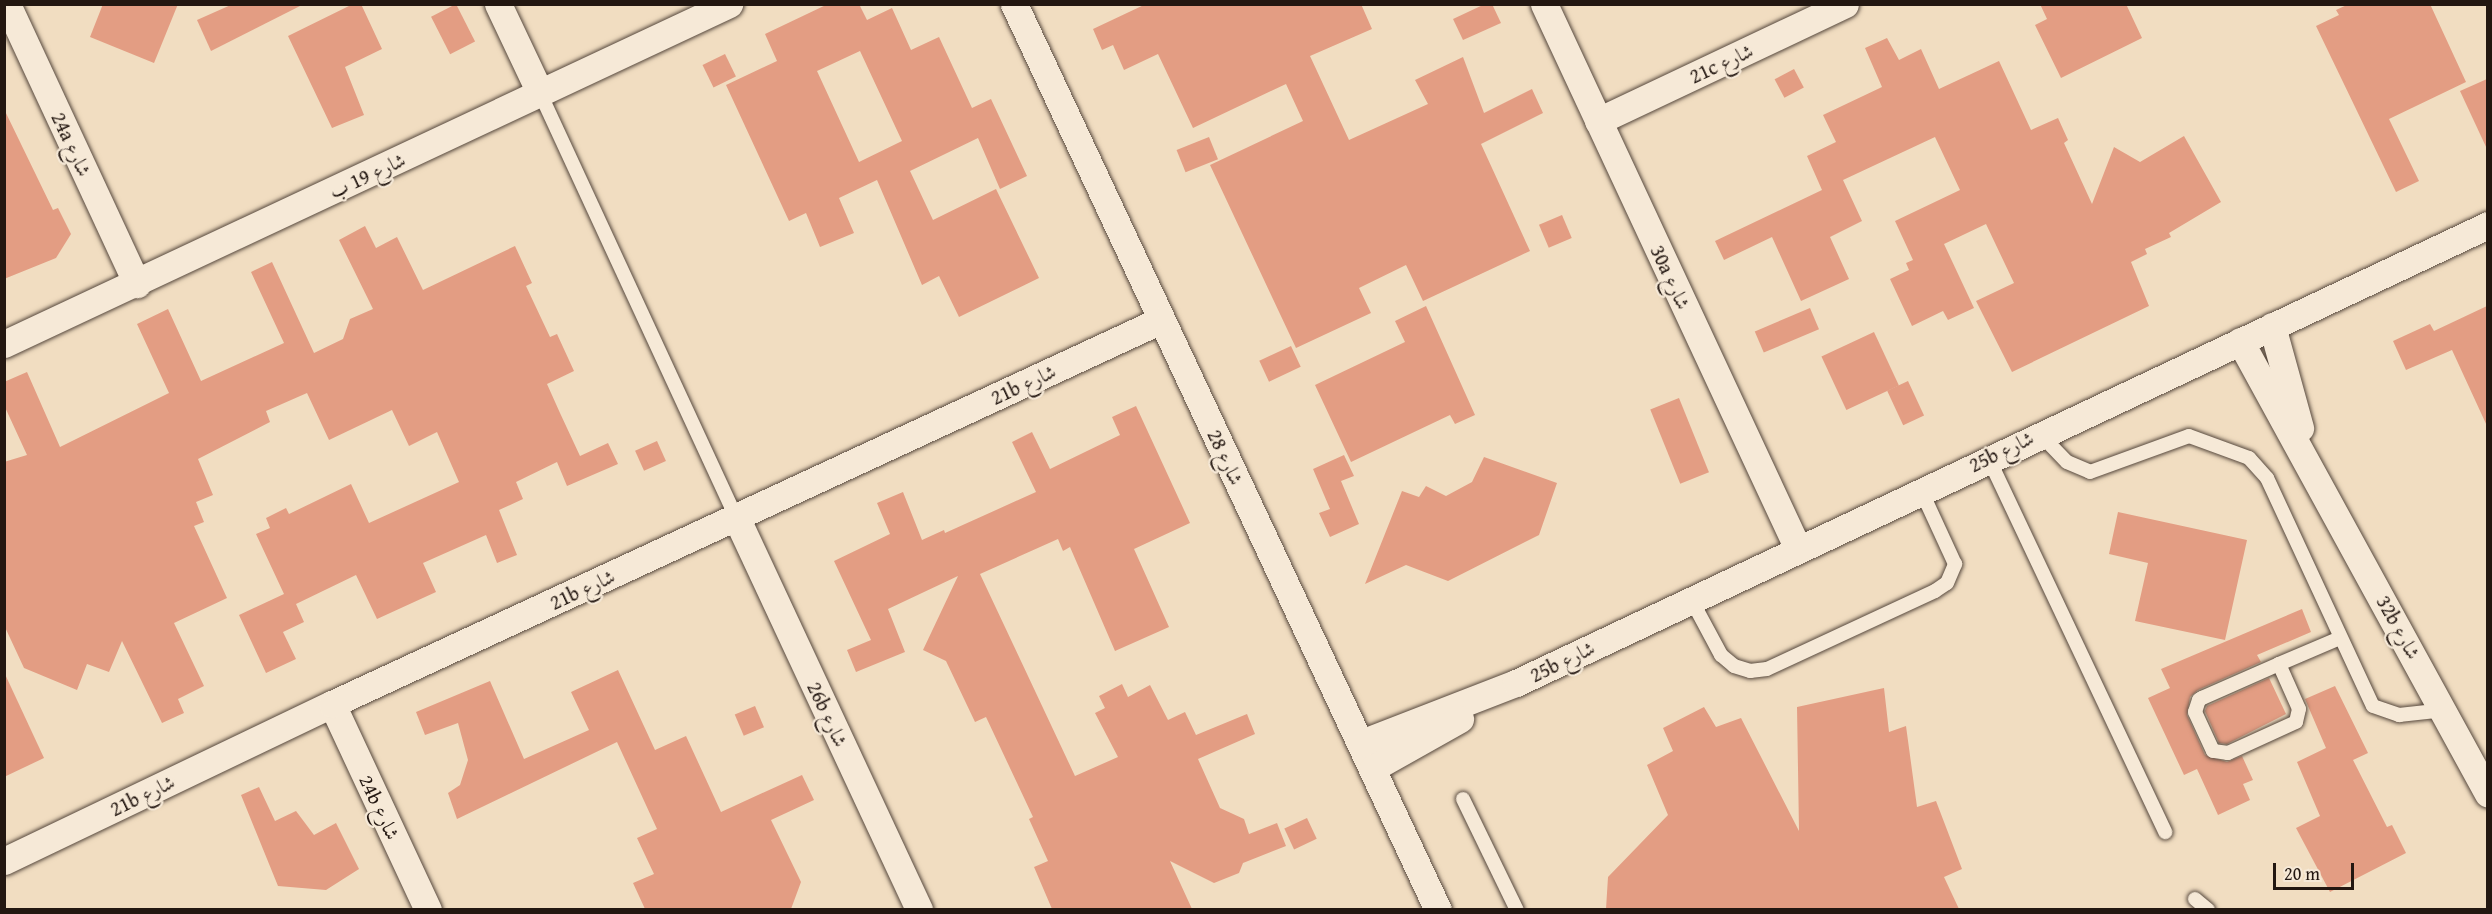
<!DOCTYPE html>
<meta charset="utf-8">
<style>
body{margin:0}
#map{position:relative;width:2492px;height:914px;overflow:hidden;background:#f1ddc1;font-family:"Gentium Book Plus",Amiri,serif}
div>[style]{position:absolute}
.building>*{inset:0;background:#e39d83;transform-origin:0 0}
.roads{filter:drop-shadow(0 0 2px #56483d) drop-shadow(0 0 2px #56483d)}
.lane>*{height:14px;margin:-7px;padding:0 7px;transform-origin:7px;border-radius:7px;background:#f6e9d7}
.street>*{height:27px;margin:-13.5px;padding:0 13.5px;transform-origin:13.5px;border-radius:13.5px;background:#f6e9d7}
span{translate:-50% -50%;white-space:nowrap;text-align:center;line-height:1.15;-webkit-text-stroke:4.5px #f6e9d7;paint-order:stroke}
.street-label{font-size:20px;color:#231711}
.frame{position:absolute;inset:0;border:6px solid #231711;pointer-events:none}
.scale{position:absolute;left:2273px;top:863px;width:81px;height:27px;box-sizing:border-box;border:3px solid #231711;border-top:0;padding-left:8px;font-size:18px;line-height:21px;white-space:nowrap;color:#231711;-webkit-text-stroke:4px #f6e9d7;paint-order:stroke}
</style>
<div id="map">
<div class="building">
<i style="clip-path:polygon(103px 4px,178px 4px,154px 63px,90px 37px)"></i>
<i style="clip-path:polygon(233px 4px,304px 4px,211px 51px,197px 20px)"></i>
<i style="clip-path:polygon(353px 4px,361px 4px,382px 49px,345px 67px,364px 115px,332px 128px,288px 36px)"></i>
<i style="left:456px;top:4px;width:42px;height:28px;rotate:63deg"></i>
<i style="clip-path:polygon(evenodd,828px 4px,859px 4px,867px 20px,892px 8px,911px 50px,939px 37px,972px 108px,991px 99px,1027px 176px,1000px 189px,978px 138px,910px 171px,933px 220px,996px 189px,1039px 278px,959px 317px,939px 276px,922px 285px,877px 180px,839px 198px,854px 233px,820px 247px,806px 213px,789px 221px,726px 85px,777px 61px,765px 34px,828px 4px,860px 51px,902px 141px,859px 162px,817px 71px,860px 51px)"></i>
<i style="clip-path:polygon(1146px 4px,1361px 4px,1372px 29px,1310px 56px,1349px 140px,1428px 104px,1415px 80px,1463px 57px,1484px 113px,1532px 89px,1543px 113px,1481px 144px,1530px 251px,1423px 301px,1406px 265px,1359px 288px,1371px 313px,1296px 348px,1210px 165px,1303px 121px,1286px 84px,1193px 128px,1158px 54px,1124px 70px,1113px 45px,1102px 50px,1093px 29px)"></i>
<i style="clip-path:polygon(1485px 4px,1492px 4px,1501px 23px,1463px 40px,1453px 19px)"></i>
<i style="clip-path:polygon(2040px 4px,2126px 4px,2142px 38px,2061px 78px,2035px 25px,2047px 19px)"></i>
<i style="clip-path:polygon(2349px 4px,2430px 4px,2466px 82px,2389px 119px,2419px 181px,2396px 192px,2316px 26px,2339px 15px,2336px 10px)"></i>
<i style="clip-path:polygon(1887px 38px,1899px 60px,1921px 49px,1939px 89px,1999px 61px,2031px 130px,2058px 118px,2068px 140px,2064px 143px,2092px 204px,2114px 147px,2140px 162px,2184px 136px,2221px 202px,2169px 233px,2171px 237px,2145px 249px,2147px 254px,2131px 262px,2149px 306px,2012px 372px,1976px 301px,2014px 283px,1986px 224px,1944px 244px,1974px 308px,1948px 320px,1943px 311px,1912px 326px,1890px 279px,1909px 270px,1906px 263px,1913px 260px,1895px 221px,1960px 190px,1935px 137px,1843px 180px,1862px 221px,1830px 237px,1849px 279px,1801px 301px,1772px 237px,1724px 260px,1715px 241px,1822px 190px,1807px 156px,1836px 142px,1823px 115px,1882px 87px,1865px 48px)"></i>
<i style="left:725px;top:54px;width:25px;height:25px;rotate:64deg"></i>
<i style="left:1794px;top:69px;width:21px;height:22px;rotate:62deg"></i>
<i style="clip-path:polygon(2487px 79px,2487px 149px,2460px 91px)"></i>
<i style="clip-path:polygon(4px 109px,53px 210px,58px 208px,71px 234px,56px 258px,4px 279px)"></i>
<i style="left:1209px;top:137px;width:24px;height:35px;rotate:68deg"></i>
<i style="left:1562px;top:215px;width:25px;height:25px;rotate:67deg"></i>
<i style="clip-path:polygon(365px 226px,376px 248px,397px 237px,423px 290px,515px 246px,532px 283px,526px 286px,550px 337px,557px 334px,574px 371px,547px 384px,560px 413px,580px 456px,608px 443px,618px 464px,567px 486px,557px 462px,516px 482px,523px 499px,499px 510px,517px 555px,497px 563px,486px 535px,423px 563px,436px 592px,377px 619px,356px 575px,296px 604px,304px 622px,283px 632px,296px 659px,266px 673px,239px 615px,284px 594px,256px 534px,270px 528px,266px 518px,286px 508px,289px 514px,351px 484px,369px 523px,459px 482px,437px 432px,409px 446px,392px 410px,329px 440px,307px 393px,266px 411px,270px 422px,198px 459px,213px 495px,196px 502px,204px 522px,194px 526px,227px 598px,174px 623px,204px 686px,178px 699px,184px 713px,162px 723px,122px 641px,109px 672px,87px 664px,77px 690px,24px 668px,4px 625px,4px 462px,27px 455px,4px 405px,4px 382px,27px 372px,60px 447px,169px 393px,137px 324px,168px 309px,201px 381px,284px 343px,251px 272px,272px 262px,314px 353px,343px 339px,350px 319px,373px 309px,339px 240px)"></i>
<i style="clip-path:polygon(1426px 306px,1475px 415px,1455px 424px,1450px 415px,1351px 462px,1315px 385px,1405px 342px,1395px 321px)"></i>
<i style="clip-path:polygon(2487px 306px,2487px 426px,2452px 350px,2406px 370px,2393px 341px,2430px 324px,2434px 331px)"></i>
<i style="left:1810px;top:308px;width:23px;height:60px;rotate:67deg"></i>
<i style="left:1874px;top:332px;width:59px;height:58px;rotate:65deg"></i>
<i style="left:1291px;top:346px;width:23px;height:35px;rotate:65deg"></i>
<i style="left:1908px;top:381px;width:38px;height:23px;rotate:65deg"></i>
<i style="left:1679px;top:398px;width:80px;height:31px;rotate:68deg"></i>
<i style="clip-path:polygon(1136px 406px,1190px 523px,1134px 549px,1169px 627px,1115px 651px,1070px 547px,1063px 551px,1058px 539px,980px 574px,1075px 776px,1118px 757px,1095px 713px,1105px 708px,1099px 696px,1122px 684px,1128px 697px,1150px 685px,1168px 720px,1185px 712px,1196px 735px,1247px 714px,1255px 734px,1198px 759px,1220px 808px,1244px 819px,1249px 834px,1277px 823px,1286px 846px,1243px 863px,1239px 873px,1214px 883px,1170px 861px,1192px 909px,1052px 909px,1034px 867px,1048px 861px,1029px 819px,1033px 817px,986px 717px,975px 722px,946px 661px,923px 650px,958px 576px,888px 609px,905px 652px,856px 672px,847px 650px,871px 640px,834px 561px,890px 534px,877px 503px,903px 492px,922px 540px,944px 530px,945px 533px,1036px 492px,1012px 442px,1032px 432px,1050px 469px,1120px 435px,1112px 417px)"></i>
<i style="left:657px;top:441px;width:22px;height:24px;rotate:66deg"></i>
<i style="clip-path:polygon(1344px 455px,1354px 476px,1341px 481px,1359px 524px,1330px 537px,1319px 513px,1330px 509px,1313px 469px)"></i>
<i style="clip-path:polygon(1484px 457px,1557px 483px,1539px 535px,1448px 581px,1406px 565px,1365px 584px,1402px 491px,1419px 497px,1426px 486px,1446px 496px,1472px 482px)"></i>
<i style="clip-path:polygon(2118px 512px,2247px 540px,2225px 640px,2135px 621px,2148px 563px,2109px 554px)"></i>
<i style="clip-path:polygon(2302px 609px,2311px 632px,2257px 655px,2261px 662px,2198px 690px,2190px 697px,2187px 715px,2205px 755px,2227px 762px,2242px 756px,2253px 780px,2243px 784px,2250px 800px,2218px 815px,2197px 769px,2184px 775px,2148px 698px,2170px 688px,2161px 669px)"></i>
<i style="clip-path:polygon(618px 670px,655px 750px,686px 736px,721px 812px,802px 775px,814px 800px,771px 820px,801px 882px,791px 909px,645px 909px,633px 883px,654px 874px,637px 838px,657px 829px,617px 742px,457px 819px,448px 793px,460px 785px,468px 760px,458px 723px,425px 735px,416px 712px,490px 681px,524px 759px,589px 730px,571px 692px)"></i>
<i style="clip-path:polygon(4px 672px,44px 758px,4px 777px)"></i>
<i style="clip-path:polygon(2269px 678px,2286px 714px,2227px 744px,2219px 743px,2205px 711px,2207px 706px)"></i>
<i style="clip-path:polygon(2335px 686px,2368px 753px,2353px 760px,2387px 827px,2392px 825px,2406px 853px,2330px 892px,2296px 828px,2320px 816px,2297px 762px,2326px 748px,2305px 699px)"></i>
<i style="clip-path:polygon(1884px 688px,1889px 732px,1906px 726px,1917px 807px,1936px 801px,1962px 869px,1944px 877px,1959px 909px,1606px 909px,1608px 877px,1668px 815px,1647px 765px,1673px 751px,1663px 728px,1704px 707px,1716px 727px,1741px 718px,1799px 831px,1797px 707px)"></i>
<i style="left:755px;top:706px;width:23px;height:22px;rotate:67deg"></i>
<i style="clip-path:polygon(259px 787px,275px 821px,296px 811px,314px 835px,336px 823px,359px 869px,326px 890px,278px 886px,241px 795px)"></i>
<i style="left:1307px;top:818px;width:23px;height:25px;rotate:65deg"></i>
</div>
<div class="roads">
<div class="lane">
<i style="left:540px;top:93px;width:469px;rotate:65.2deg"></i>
<i style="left:2039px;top:433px;width:40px;rotate:46deg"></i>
<i style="left:2067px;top:462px;width:25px;rotate:23deg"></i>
<i style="left:2090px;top:472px;width:105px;rotate:-20deg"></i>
<i style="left:2189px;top:436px;width:64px;rotate:20.1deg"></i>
<i style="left:2249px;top:458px;width:27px;rotate:48deg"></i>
<i style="left:2267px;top:478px;width:251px;rotate:65.1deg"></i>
<i style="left:2373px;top:706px;width:28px;rotate:19deg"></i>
<i style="left:2399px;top:715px;width:46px;rotate:-6.2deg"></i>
<i style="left:1988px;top:457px;width:415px;rotate:64.7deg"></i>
<i style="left:1691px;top:599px;width:64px;rotate:61.8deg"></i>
<i style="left:1721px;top:655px;width:17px;rotate:40deg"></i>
<i style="left:1734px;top:666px;width:17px;rotate:17deg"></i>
<i style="left:1750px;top:671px;width:17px;rotate:-7deg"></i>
<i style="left:1767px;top:669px;width:185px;rotate:-24.9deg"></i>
<i style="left:1935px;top:591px;width:14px;rotate:-34deg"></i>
<i style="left:1947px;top:583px;width:21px;rotate:-67deg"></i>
<i style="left:1955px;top:564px;width:81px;rotate:-114.7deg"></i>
<i style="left:2279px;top:664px;width:49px;rotate:66deg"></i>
<i style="left:2299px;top:709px;width:13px;rotate:103deg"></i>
<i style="left:2296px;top:722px;width:75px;rotate:155.5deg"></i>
<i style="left:2228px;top:753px;width:15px;rotate:-172deg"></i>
<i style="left:2213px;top:751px;width:43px;rotate:-114.8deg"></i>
<i style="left:2195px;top:712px;width:13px;rotate:-72deg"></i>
<i style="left:2199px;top:700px;width:4px;rotate:-34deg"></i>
<i style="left:2202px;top:698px;width:84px;rotate:-23.8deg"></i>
<i style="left:2279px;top:664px;width:66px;rotate:-23.1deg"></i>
<i style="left:1463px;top:799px;width:123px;rotate:64.1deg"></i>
<i style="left:2195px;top:899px;width:17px;rotate:40deg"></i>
</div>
<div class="street">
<i style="left:7px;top:4px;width:309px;rotate:65.1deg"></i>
<i style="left:498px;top:4px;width:98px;rotate:64.7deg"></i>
<i style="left:1014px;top:4px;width:1000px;rotate:64.92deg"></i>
<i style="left:1544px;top:4px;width:601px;rotate:65.01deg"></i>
<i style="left:1598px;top:121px;width:273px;rotate:-25.3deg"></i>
<i style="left:2272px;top:326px;width:106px;rotate:74.6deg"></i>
<i style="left:2240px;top:341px;width:516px;rotate:61.3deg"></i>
<i style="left:4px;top:344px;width:801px;rotate:-25.12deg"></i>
<i style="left:737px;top:519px;width:431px;rotate:65deg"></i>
<i style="left:332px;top:704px;width:227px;rotate:65deg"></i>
<i style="left:1361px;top:743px;width:166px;rotate:-21.2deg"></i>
<i style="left:1516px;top:683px;width:1074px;rotate:-25.23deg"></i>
<i style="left:1373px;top:768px;width:100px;rotate:-29.4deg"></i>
<i style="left:4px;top:861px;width:364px;rotate:-25.6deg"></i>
<i style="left:332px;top:704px;width:914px;rotate:-24.85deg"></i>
</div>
</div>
<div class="street-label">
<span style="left:1721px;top:63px;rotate:-25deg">21c شارع</span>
<span style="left:72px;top:144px;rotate:65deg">24a شارع</span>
<span style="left:367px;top:175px;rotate:-25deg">شارع 19 ب</span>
<span style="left:1671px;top:277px;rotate:65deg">30a شارع</span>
<span style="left:1023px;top:384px;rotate:-25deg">21b شارع</span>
<span style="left:2001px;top:451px;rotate:-26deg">25b شارع</span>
<span style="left:1226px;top:457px;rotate:65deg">شارع 28</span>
<span style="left:582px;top:589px;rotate:-25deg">21b شارع</span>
<span style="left:2399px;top:627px;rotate:61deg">32b شارع</span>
<span style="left:1562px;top:661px;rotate:-26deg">25b شارع</span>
<span style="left:828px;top:714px;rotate:65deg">26b شارع</span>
<span style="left:142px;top:795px;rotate:-26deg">21b شارع</span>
<span style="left:380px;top:807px;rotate:65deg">24b شارع</span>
</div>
<div class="frame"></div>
<div class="scale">20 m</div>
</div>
